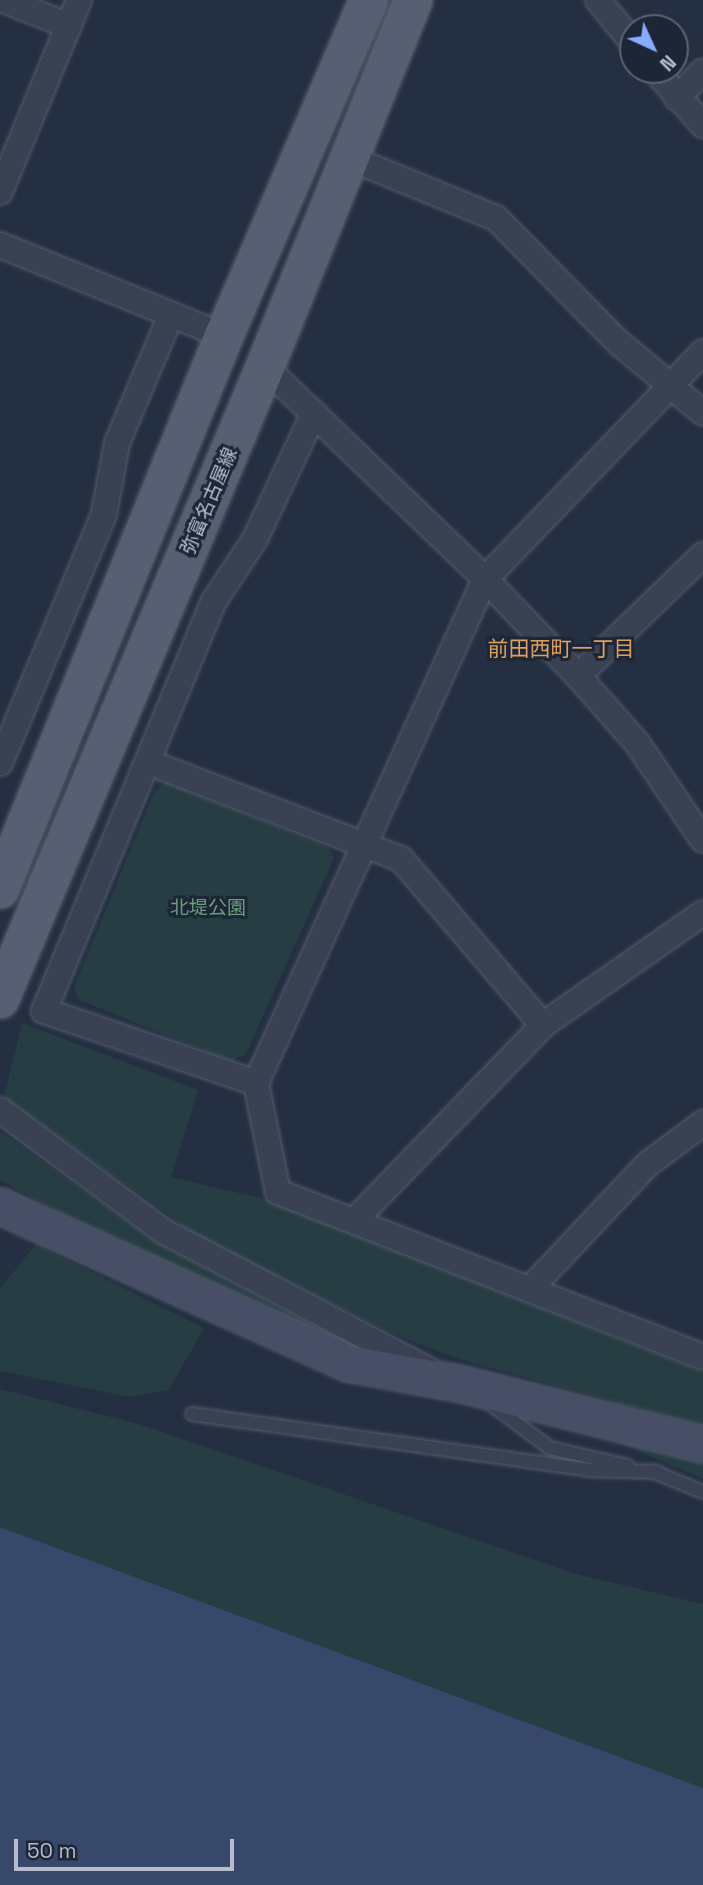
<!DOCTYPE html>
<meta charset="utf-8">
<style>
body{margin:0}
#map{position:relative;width:703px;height:1885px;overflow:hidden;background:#242f42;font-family:"Space Grotesk","Noto Sans JP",sans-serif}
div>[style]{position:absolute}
.green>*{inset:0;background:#263d43}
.water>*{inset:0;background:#37486a}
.roads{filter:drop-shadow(0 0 2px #545c6c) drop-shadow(0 0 2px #545c6c)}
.lane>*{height:12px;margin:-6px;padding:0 6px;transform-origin:6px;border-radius:6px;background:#394152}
.street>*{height:24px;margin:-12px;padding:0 12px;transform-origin:12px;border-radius:12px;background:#394152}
.secondary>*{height:35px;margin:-17.5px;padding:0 17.5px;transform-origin:17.5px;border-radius:17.5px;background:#464f65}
.primary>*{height:38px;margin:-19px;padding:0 19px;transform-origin:19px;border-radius:19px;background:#576072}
span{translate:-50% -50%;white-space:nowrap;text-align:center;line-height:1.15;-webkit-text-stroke:6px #1d2637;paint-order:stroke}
.street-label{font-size:19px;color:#b6bccc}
.park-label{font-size:19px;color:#6b9e7b}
.neighbourhood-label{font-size:21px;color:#dca061}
.north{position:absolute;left:619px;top:14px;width:70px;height:70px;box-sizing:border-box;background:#1d2637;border:2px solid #5a6273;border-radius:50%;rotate:135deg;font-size:19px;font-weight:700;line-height:28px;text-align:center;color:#b6bccc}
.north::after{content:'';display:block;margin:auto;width:24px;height:32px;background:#89acfe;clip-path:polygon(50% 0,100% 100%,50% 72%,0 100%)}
.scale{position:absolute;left:14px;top:1839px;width:220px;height:32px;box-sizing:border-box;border:4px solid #b6bccc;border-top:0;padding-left:9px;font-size:21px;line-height:24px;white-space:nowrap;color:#b6bccc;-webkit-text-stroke:5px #1d2637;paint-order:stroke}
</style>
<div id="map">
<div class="green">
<i style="clip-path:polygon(166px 782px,329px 848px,334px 858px,246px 1054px,231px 1061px,79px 1000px,74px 987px,155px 790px)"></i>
<i style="clip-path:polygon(22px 1023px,198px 1090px,171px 1177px,265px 1199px,703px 1372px,703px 1426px,452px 1357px,387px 1331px,199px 1237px,4px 1097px)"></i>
<i style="clip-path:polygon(0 1131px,154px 1241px,364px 1353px,176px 1277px,0 1180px)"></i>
<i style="clip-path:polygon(36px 1244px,204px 1328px,169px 1390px,130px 1397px,0 1371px,0 1289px)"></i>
<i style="clip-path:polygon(0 1389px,142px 1425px,576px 1574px,703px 1604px,703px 1788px,0 1527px)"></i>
<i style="clip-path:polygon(592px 1431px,703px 1459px,703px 1479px)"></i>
</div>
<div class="water">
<i style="clip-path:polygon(0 1527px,703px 1788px,703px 1885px,0 1885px)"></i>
</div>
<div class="roads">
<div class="lane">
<i style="left:488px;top:1402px;width:77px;rotate:36.6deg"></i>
<i style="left:550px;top:1448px;width:80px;rotate:13deg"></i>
<i style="left:192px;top:1414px;width:400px;rotate:8deg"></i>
<i style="left:588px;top:1470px;width:70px;rotate:1.6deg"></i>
<i style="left:652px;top:1471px;width:55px;rotate:22.4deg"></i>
</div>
<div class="street">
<i style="left:4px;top:0;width:70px;rotate:21.8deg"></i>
<i style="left:598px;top:0;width:55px;rotate:50.9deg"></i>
<i style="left:655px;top:70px;width:73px;rotate:48.9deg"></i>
<i style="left:677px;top:98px;width:37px;rotate:-46deg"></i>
<i style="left:347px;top:157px;width:161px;rotate:22.3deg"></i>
<i style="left:496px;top:218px;width:173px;rotate:45.5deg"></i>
<i style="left:617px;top:341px;width:112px;rotate:39.9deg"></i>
<i style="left:0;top:192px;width:208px;rotate:-67.6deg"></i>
<i style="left:0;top:245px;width:242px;rotate:22.1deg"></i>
<i style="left:703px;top:352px;width:315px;rotate:133.8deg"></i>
<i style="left:485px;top:579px;width:554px;rotate:114.44deg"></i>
<i style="left:256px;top:1083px;width:111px;rotate:78.6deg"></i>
<i style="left:278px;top:1192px;width:456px;rotate:21.2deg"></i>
<i style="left:265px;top:367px;width:306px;rotate:43.9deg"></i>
<i style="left:485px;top:579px;width:134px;rotate:46.2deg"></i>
<i style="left:578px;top:676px;width:89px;rotate:48.6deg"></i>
<i style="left:637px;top:743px;width:117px;rotate:55.8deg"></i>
<i style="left:578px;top:676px;width:174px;rotate:-44.1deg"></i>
<i style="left:148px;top:762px;width:271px;rotate:21deg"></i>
<i style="left:401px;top:859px;width:218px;rotate:49.5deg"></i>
<i style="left:0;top:763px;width:270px;rotate:-67.3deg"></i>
<i style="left:104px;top:514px;width:72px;rotate:-79.6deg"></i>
<i style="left:117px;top:443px;width:139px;rotate:-67.1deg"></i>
<i style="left:256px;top:1083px;width:224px;rotate:-161.2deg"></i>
<i style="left:44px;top:1011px;width:444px;rotate:-67.5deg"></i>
<i style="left:214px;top:601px;width:74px;rotate:-56.5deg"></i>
<i style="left:255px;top:539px;width:139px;rotate:-64.9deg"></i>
<i style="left:0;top:1110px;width:203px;rotate:36.6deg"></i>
<i style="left:163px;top:1231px;width:300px;rotate:27.6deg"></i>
<i style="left:355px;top:1220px;width:271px;rotate:-46deg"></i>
<i style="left:543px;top:1025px;width:195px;rotate:-35deg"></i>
<i style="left:530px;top:1289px;width:172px;rotate:-46.7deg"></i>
<i style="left:648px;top:1164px;width:69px;rotate:-36.7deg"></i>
</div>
<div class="secondary">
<i style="left:0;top:1206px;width:381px;rotate:24.3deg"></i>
<i style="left:347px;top:1363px;width:117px;rotate:10.3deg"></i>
<i style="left:462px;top:1384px;width:248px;rotate:14deg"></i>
</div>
<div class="primary">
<i style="left:0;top:889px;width:597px;rotate:-67.95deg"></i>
<i style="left:224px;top:336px;width:366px;rotate:-66.7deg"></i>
<i style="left:0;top:999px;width:685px;rotate:-67.25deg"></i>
<i style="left:265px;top:367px;width:396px;rotate:-68deg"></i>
</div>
</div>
<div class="street-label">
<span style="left:209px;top:501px;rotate:-67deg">弥富名古屋線</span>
</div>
<div class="park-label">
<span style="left:208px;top:908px">北堤公園</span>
</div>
<div class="neighbourhood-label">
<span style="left:561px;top:649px">前田西町一丁目</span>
</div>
<div class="north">N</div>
<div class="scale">50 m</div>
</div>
